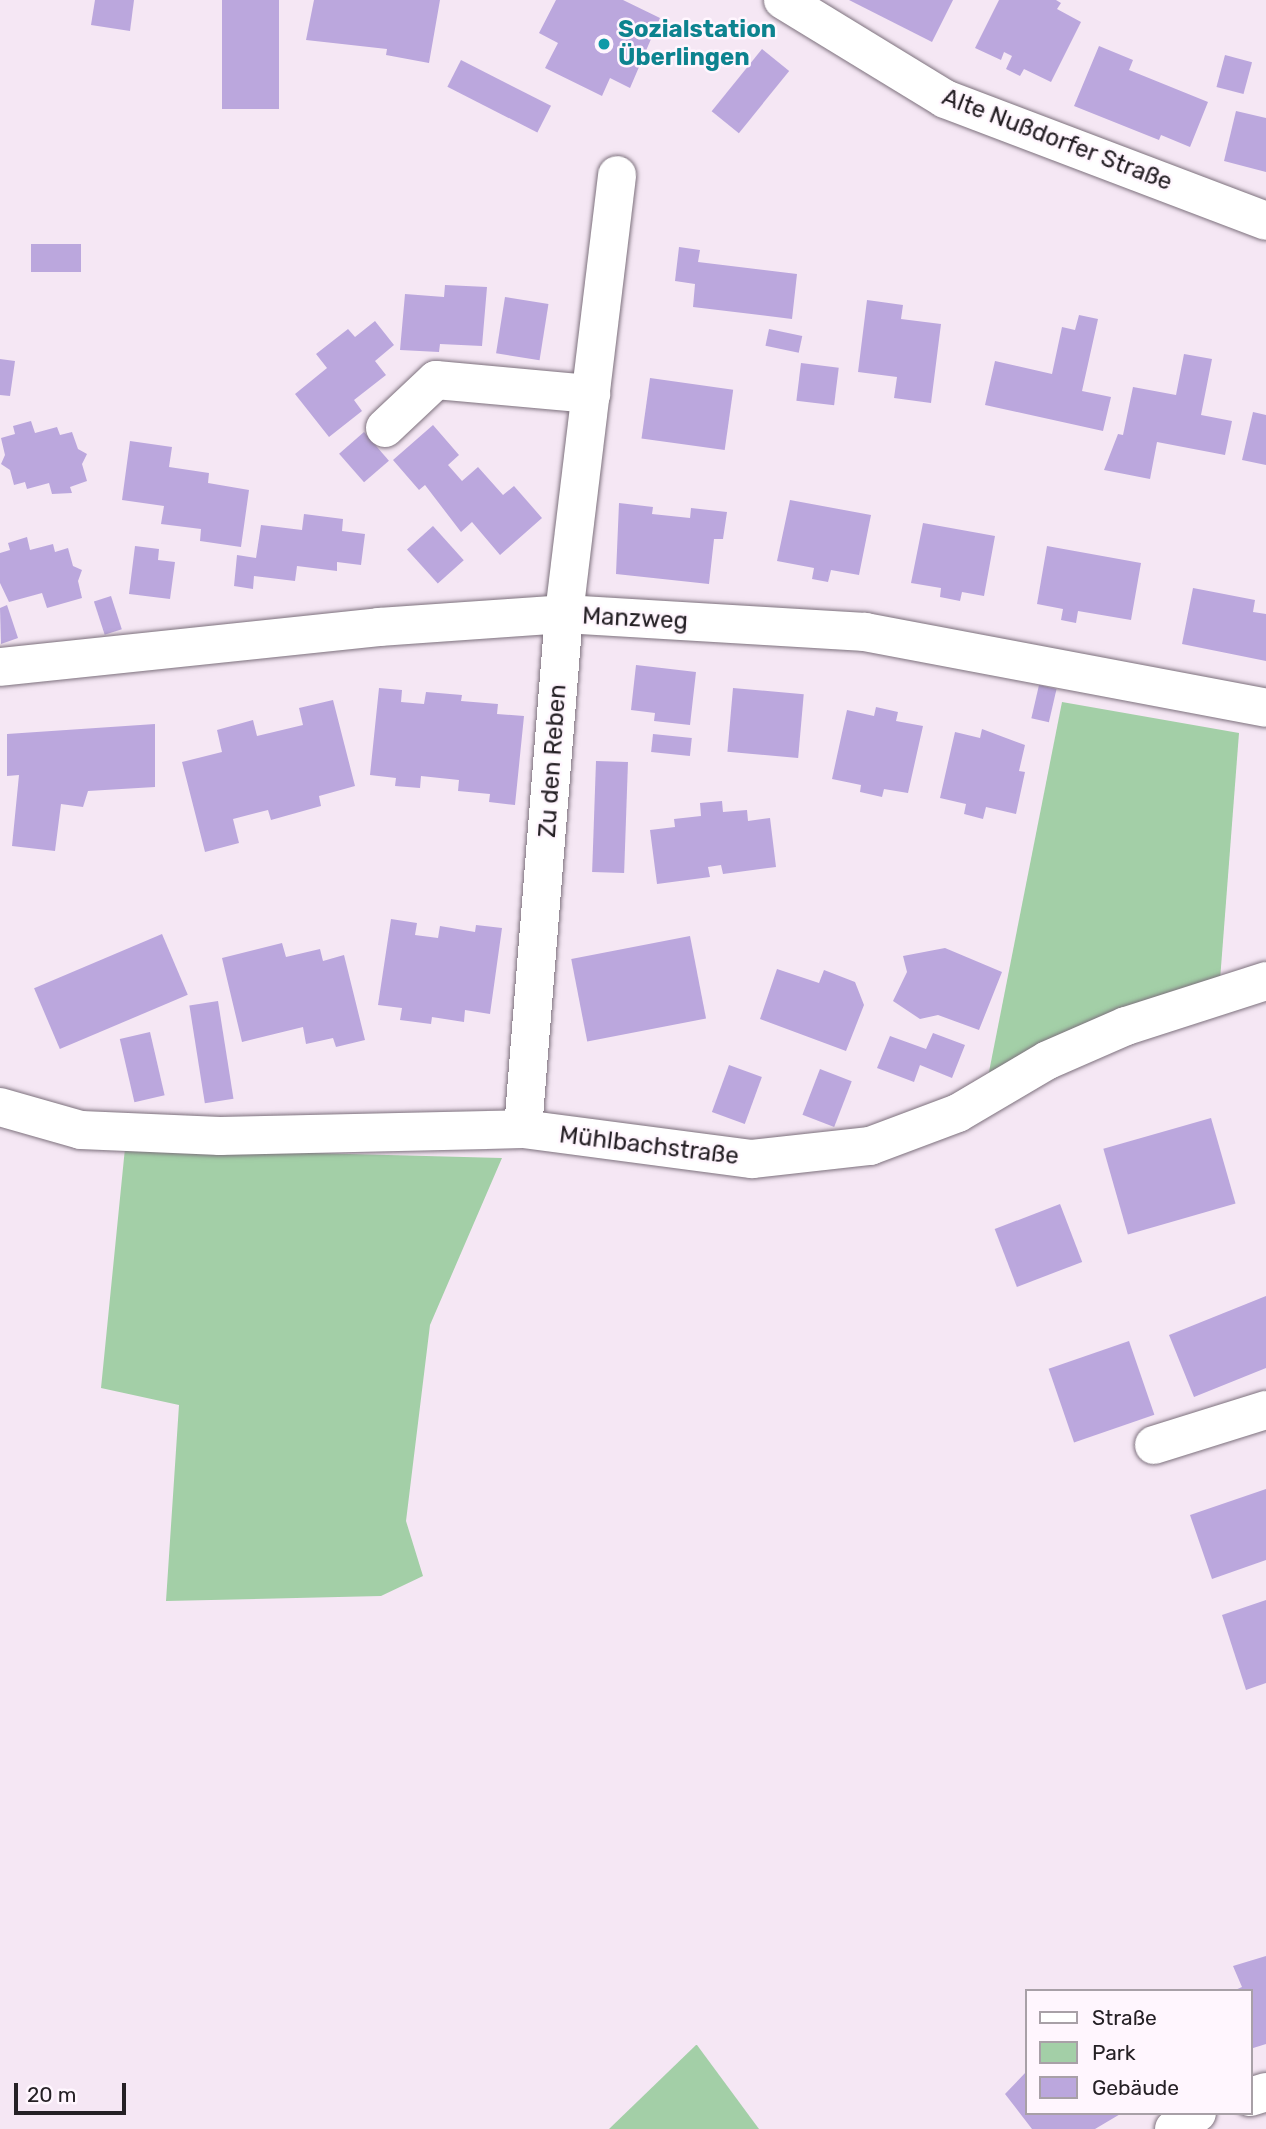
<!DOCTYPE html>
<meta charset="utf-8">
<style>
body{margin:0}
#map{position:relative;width:1266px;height:2129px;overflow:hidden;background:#f5e7f4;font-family:Rubik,sans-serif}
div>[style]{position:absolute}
.green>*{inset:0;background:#a3cfa7}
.building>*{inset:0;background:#bba7dd;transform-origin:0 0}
.roads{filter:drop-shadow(0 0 2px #7d717d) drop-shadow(0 0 2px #7d717d)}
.minor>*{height:38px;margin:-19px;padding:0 19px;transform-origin:19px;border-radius:19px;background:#fff}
.dots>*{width:19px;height:19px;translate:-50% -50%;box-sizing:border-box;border:4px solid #fff6fe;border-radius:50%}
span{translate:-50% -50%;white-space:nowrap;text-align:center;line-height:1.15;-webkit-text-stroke:5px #fff6fe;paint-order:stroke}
.culture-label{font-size:24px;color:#0d838f;font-weight:700}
.left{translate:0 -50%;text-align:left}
.street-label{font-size:24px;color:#252025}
.legend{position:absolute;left:1025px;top:1989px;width:228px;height:126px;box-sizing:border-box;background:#fff6fe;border:2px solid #a8a0a7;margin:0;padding:9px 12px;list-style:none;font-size:21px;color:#252025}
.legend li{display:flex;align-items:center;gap:14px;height:35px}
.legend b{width:35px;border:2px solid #a8a0a7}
.scale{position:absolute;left:14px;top:2083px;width:112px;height:32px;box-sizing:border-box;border:4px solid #252025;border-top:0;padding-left:9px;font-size:21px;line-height:24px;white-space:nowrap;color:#252025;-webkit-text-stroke:5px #fff6fe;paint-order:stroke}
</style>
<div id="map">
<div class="green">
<i style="clip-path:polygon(1062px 702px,1239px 733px,1220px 980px,988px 1077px)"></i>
<i style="clip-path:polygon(125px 1148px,502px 1158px,430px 1325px,406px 1521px,423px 1576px,381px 1596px,166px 1601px,179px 1405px,101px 1388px)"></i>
<i style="clip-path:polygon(697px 2045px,759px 2129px,609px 2129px,696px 2045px)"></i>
</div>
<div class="building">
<i style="clip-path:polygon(95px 0,134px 0,130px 31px,91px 25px)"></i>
<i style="left:222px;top:0;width:57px;height:109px"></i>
<i style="clip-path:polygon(314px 0,440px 0,429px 63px,386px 55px,387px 49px,306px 40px)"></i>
<i style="clip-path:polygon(556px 0,623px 0,660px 18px,630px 88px,610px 78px,602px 96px,545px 68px,558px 43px,539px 33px)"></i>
<i style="clip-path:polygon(849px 0,953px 0,932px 42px)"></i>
<i style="clip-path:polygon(999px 0,1056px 0,1061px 3px,1057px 9px,1081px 22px,1051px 82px,1024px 69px,1020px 76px,1006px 69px,1012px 56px,1004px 52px,1001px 60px,975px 48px)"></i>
<i style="clip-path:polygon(1099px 46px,1133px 60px,1129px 70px,1208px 102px,1190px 147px,1161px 135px,1159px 140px,1074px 106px)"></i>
<i style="left:762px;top:49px;width:35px;height:80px;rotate:39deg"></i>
<i style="left:1225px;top:55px;width:28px;height:33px;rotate:15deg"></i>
<i style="left:461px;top:60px;width:101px;height:30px;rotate:27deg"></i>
<i style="clip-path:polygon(1236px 111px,1266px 118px,1266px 172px,1224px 161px)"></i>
<i style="left:31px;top:244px;width:50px;height:28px"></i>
<i style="clip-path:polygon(679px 247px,700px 250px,698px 262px,797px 274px,792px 319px,693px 307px,695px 284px,675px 281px)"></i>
<i style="clip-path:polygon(445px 285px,487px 287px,482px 346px,440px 344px,439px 352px,400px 350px,405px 294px,444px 297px)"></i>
<i style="left:505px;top:297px;width:44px;height:57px;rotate:9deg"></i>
<i style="clip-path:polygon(867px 300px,903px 305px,901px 319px,941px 324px,931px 403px,894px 398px,897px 377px,858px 372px)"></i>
<i style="clip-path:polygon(1079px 315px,1098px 319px,1082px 391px,1111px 397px,1103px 431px,985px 405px,995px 361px,1052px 374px,1062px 327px,1075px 330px)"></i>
<i style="clip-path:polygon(375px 321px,394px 345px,375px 361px,386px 375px,354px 400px,362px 411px,329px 437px,295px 394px,327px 368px,316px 354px,348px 329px,355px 337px)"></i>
<i style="left:769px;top:329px;width:34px;height:17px;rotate:12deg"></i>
<i style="clip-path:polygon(1184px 354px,1212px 359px,1201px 415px,1232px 421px,1225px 455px,1157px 442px,1150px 479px,1104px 470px,1118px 434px,1123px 435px,1133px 387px,1176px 395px)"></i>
<i style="clip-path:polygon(0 359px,15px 361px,10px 396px,0 395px)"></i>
<i style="left:801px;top:363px;width:38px;height:38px;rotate:7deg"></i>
<i style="left:650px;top:378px;width:84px;height:61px;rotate:8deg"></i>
<i style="clip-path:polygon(1253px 412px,1266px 415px,1266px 465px,1242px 460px)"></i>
<i style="clip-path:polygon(31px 421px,35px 433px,57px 427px,60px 435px,72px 432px,78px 449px,87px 454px,82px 464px,87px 481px,70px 487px,72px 493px,52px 494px,49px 483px,27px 489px,25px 482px,14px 485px,10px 470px,1px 464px,5px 455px,1px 438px,15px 434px,13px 426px)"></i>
<i style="clip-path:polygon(433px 425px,459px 455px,448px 465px,462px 481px,478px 467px,503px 495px,514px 486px,542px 518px,500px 555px,472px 522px,461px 532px,425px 485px,419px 490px,393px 460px)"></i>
<i style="left:364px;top:432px;width:38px;height:33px;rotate:49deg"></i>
<i style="clip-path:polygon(130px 441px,172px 447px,169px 467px,209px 473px,208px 483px,249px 490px,241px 547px,200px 541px,201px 529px,161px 524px,164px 506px,122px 500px)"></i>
<i style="clip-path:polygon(790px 500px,871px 515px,859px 575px,831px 570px,828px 582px,812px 579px,814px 568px,777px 561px)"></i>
<i style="clip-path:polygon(619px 503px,653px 507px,652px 514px,690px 518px,691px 508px,727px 512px,723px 539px,714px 539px,709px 584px,616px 574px)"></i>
<i style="clip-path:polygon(304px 514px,343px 519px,342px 531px,365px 534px,361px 565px,337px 562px,337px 571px,297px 566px,295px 581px,254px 576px,253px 589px,234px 586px,237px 555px,256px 558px,261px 525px,302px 530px)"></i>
<i style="clip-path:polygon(923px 523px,995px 536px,984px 596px,962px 592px,960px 601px,940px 597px,941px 588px,911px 583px)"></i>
<i style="left:433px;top:526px;width:46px;height:35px;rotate:48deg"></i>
<i style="clip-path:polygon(27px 537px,30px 550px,53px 544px,55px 552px,68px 548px,73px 566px,82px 570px,78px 581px,82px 598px,47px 608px,42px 593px,9px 602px,0 583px,0 553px,10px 550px,8px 543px)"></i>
<i style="clip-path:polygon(135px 546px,159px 549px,158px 560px,175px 562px,170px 599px,129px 594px)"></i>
<i style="clip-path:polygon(1047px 546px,1141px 563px,1131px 620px,1078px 611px,1076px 623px,1061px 620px,1063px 609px,1037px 604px)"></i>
<i style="clip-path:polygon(1193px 588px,1255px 600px,1253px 612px,1266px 614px,1266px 661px,1182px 644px)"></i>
<i style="left:111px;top:596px;width:35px;height:18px;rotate:72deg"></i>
<i style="clip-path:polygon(7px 605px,18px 638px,1px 644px,0 608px)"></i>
<i style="clip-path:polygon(636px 665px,696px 672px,690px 725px,654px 721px,655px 713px,631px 710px)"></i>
<i style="left:1039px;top:685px;width:18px;height:34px;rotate:13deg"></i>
<i style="clip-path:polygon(379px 688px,402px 690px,401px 702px,424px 704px,426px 692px,462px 695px,461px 701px,498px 704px,497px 714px,524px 716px,515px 805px,489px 802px,490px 794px,458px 791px,459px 780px,421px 776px,420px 788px,395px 786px,396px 778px,370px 775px)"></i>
<i style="left:733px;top:688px;width:71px;height:64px;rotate:5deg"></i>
<i style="clip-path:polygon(333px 700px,355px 786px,319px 796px,321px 806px,271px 820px,268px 810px,233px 819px,239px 843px,205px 852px,182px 762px,222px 752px,217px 730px,253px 720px,257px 736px,303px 725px,299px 708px)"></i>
<i style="clip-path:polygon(876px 707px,898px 712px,896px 721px,923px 726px,908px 793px,884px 789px,882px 797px,860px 792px,861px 785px,832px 779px,847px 710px,874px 716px)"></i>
<i style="clip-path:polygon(155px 724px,155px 787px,88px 791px,83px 807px,61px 804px,55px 851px,12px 846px,19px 775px,7px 776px,7px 734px)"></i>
<i style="clip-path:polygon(982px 729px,1025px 745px,1019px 771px,1025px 772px,1016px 814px,986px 807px,983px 819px,964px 814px,966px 804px,940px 798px,955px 732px,980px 738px)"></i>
<i style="left:653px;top:734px;width:39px;height:18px;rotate:6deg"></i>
<i style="left:596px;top:761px;width:32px;height:111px;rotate:2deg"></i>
<i style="clip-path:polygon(722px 801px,723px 812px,747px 810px,748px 821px,770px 818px,776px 867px,723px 874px,721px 865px,708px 867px,710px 877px,657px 884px,650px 830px,675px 827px,674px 819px,701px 816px,700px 803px)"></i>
<i style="clip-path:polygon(391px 919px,417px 923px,415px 935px,438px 938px,440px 926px,475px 932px,476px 925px,502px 928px,490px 1014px,465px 1010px,464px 1022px,432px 1017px,431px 1024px,400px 1020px,402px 1008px,378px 1005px)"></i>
<i style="left:162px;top:934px;width:66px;height:139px;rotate:67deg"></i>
<i style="left:690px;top:936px;width:84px;height:121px;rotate:79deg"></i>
<i style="clip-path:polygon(282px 943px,286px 957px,320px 949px,323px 961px,344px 955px,365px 1040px,336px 1047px,333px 1038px,306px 1044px,303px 1027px,242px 1042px,222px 958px)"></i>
<i style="clip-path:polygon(945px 948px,1002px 972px,979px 1030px,938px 1015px,920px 1019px,893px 1001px,907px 972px,903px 956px)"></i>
<i style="clip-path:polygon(777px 969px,819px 983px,824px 970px,855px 982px,864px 1005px,846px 1051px,760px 1019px)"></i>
<i style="left:218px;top:1001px;width:99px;height:29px;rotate:81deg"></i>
<i style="left:150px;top:1032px;width:65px;height:31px;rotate:77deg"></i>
<i style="clip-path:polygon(933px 1033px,965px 1045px,952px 1078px,920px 1065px,914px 1082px,877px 1068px,890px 1036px,926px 1049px)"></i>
<i style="left:729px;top:1065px;width:35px;height:50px;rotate:20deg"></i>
<i style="left:820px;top:1069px;width:34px;height:49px;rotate:21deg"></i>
<i style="left:1211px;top:1118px;width:89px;height:112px;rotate:74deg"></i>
<i style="left:1060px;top:1204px;width:62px;height:70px;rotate:69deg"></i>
<i style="clip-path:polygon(1266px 1296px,1266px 1368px,1194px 1397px,1169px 1335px)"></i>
<i style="left:1129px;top:1341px;width:78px;height:85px;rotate:71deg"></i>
<i style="clip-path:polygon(1266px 1489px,1266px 1560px,1212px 1579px,1190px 1515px)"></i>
<i style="clip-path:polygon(1266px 1600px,1266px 1683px,1246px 1690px,1222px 1615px)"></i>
<i style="clip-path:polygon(1266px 1956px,1266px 2044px,1250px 2049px,1250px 1991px,1233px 1991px,1242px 1987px,1233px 1966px)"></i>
<i style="clip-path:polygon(1026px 2072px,1026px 2113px,1122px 2113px,1095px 2129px,1032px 2129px,1005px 2094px)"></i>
</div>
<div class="roads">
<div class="minor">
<i style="left:783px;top:0;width:190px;rotate:31.4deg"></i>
<i style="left:945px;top:99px;width:343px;rotate:20.8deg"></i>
<i style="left:385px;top:428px;width:70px;rotate:-43.3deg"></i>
<i style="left:436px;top:380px;width:156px;rotate:5.2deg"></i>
<i style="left:0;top:667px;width:381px;rotate:-6deg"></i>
<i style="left:379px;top:627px;width:185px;rotate:-4deg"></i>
<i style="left:564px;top:614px;width:302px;rotate:3.4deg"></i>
<i style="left:865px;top:632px;width:408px;rotate:10.7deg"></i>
<i style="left:0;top:1107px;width:84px;rotate:15.9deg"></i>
<i style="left:81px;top:1130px;width:139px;rotate:2.5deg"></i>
<i style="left:220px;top:1136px;width:303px;rotate:-1.3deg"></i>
<i style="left:523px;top:1129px;width:231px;rotate:7.5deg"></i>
<i style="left:752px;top:1159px;width:119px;rotate:-6.3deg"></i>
<i style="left:870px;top:1146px;width:94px;rotate:-20.6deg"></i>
<i style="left:958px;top:1113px;width:104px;rotate:-30.5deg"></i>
<i style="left:1048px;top:1060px;width:85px;rotate:-23.6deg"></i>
<i style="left:1126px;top:1026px;width:147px;rotate:-17.8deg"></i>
<i style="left:523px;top:1129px;width:517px;rotate:-85.45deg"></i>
<i style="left:564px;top:614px;width:442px;rotate:-83.1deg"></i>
<i style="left:1154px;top:1445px;width:117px;rotate:-17.4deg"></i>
<i style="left:1250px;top:2097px;width:17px;rotate:-17deg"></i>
<i style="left:1174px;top:2129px;width:28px;rotate:-35deg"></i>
</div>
</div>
<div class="dots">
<i style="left:604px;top:44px;background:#0f9aa8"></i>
</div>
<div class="culture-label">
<span class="left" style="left:618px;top:44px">Sozialstation<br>Überlingen</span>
</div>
<div class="street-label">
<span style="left:1057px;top:140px;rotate:21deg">Alte Nußdorfer Straße</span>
<span style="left:635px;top:619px;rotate:3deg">Manzweg</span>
<span style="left:553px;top:761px;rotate:-86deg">Zu den Reben</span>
<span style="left:649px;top:1146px;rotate:7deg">Mühlbachstraße</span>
</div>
<ul class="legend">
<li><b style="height:9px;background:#fff"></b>Straße</li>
<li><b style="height:19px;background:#a3cfa7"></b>Park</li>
<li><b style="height:19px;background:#bba7dd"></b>Gebäude</li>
</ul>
<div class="scale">20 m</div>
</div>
